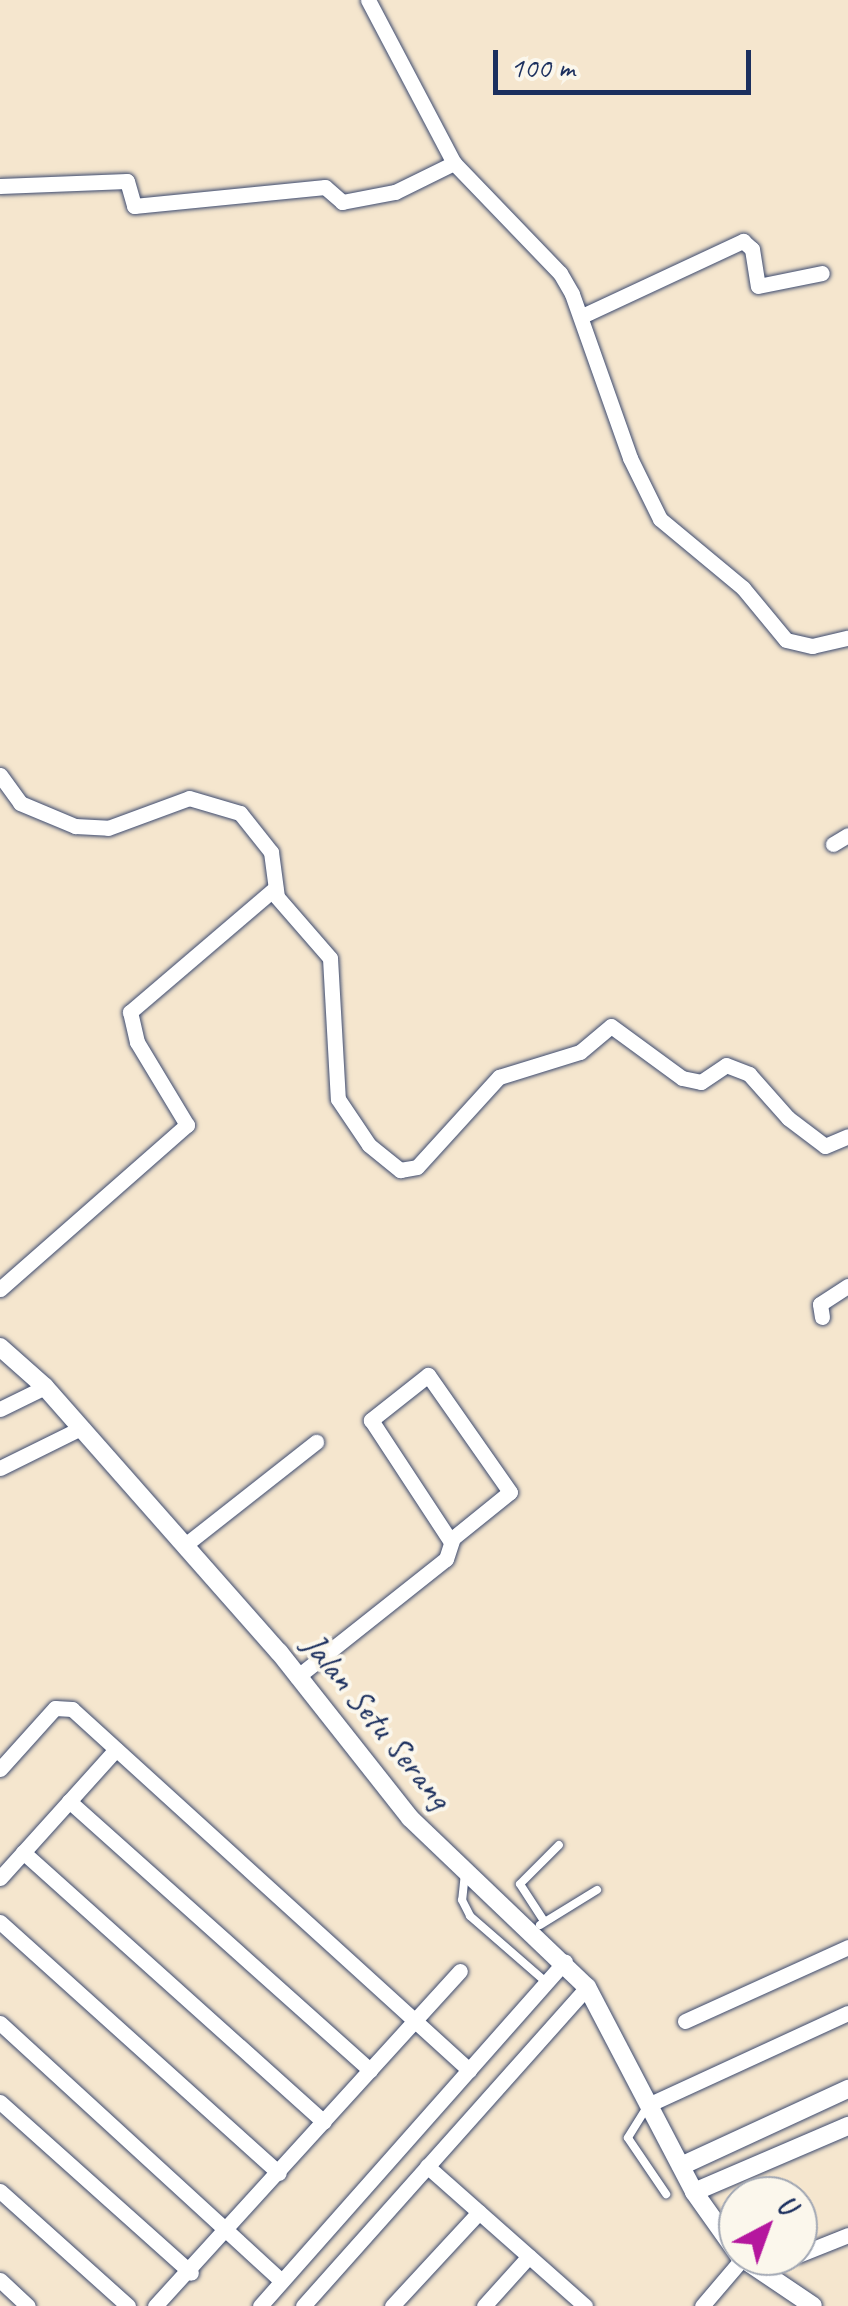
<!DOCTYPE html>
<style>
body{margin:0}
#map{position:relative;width:848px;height:2306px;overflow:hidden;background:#f5e6ce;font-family:Caveat,sans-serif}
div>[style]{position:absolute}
.roads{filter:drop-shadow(0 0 2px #3c4a6f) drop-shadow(0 0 2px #3c4a6f)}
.service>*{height:8px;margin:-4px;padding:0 4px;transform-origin:4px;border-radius:4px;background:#fff}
.minor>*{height:15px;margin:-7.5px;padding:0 7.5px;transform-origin:7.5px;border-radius:7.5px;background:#fff}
.tertiary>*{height:18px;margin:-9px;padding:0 9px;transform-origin:9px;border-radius:9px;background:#fff}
span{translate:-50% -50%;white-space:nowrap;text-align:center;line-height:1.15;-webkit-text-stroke:8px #fbf7ec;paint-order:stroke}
.street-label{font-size:35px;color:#1b2f5e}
.north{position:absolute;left:718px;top:2176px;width:100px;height:100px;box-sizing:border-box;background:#fbf7ec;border:2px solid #a1a7b3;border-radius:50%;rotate:41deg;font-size:28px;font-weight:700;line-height:40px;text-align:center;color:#1b2f5e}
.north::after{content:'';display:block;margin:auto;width:35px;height:45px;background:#b5179e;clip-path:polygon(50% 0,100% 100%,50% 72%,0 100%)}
.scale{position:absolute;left:493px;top:50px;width:258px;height:45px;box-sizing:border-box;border:5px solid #1b2f5e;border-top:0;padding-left:12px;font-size:30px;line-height:35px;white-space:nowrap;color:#1b2f5e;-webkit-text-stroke:8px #fbf7ec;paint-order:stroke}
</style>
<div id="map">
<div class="roads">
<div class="service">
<i style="left:465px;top:1873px;width:27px;rotate:96deg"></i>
<i style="left:462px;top:1900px;width:18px;rotate:63deg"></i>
<i style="left:470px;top:1916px;width:101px;rotate:41deg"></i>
<i style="left:544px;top:1921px;width:44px;rotate:-123deg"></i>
<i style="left:520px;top:1884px;width:55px;rotate:-45deg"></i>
<i style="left:540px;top:1925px;width:67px;rotate:-31.6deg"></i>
<i style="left:647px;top:2107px;width:36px;rotate:122deg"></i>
<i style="left:628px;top:2138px;width:68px;rotate:55.8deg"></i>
</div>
<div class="minor">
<i style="left:368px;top:0;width:184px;rotate:62.2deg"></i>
<i style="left:454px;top:163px;width:153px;rotate:46.1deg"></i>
<i style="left:560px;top:273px;width:24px;rotate:60deg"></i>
<i style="left:572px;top:294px;width:174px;rotate:70.5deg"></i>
<i style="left:630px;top:458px;width:68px;rotate:63.8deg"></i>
<i style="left:660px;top:519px;width:108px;rotate:39.7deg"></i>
<i style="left:743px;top:588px;width:67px;rotate:50.4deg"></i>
<i style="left:786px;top:640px;width:27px;rotate:13deg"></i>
<i style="left:812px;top:646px;width:37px;rotate:-13deg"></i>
<i style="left:0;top:186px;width:127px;rotate:-2.3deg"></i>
<i style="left:127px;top:181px;width:26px;rotate:74deg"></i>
<i style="left:134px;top:206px;width:192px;rotate:-5.7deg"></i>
<i style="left:325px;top:187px;width:23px;rotate:41deg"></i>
<i style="left:342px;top:202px;width:54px;rotate:-10.7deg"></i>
<i style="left:395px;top:192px;width:66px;rotate:-26.2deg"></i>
<i style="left:582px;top:316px;width:178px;rotate:-25deg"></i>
<i style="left:743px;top:241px;width:12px;rotate:42deg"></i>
<i style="left:752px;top:249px;width:37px;rotate:81deg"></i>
<i style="left:758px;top:286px;width:65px;rotate:-11.5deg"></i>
<i style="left:0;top:775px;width:34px;rotate:54deg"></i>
<i style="left:20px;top:803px;width:60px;rotate:22.7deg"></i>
<i style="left:75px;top:826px;width:33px;rotate:3deg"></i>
<i style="left:108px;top:828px;width:86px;rotate:-20.3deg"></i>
<i style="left:189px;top:798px;width:53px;rotate:16.4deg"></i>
<i style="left:240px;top:813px;width:50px;rotate:51.5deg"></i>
<i style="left:271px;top:852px;width:45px;rotate:82.4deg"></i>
<i style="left:277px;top:897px;width:81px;rotate:49deg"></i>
<i style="left:330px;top:958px;width:141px;rotate:86.8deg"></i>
<i style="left:338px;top:1099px;width:55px;rotate:56deg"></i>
<i style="left:369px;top:1145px;width:40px;rotate:39deg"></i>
<i style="left:400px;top:1170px;width:17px;rotate:-10deg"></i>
<i style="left:417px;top:1167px;width:122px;rotate:-47.7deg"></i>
<i style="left:499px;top:1077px;width:85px;rotate:-17.2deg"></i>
<i style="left:580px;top:1052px;width:40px;rotate:-40deg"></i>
<i style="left:611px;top:1026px;width:88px;rotate:36.2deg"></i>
<i style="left:682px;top:1078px;width:19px;rotate:12deg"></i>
<i style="left:701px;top:1082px;width:30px;rotate:-34deg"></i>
<i style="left:726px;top:1065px;width:25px;rotate:21deg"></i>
<i style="left:749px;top:1074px;width:59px;rotate:48.4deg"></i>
<i style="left:788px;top:1118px;width:46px;rotate:37.1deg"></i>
<i style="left:825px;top:1146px;width:25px;rotate:-23deg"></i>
<i style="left:833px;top:844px;width:17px;rotate:-31deg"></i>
<i style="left:0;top:1289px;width:249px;rotate:-41.3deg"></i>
<i style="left:187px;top:1125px;width:97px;rotate:-121.1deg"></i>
<i style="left:137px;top:1042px;width:31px;rotate:-103deg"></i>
<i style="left:130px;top:1012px;width:191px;rotate:-40.5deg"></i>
<i style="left:822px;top:1317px;width:13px;rotate:-99deg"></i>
<i style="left:820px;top:1304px;width:33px;rotate:-33deg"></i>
<i style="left:0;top:1409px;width:50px;rotate:-26.1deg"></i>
<i style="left:0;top:1468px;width:90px;rotate:-26.3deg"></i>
<i style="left:185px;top:1545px;width:167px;rotate:-38.2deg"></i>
<i style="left:297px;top:1677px;width:190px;rotate:-38.4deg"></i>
<i style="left:446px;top:1559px;width:22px;rotate:-72deg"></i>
<i style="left:453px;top:1538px;width:73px;rotate:-38.9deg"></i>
<i style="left:510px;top:1492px;width:143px;rotate:-125deg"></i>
<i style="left:428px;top:1375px;width:73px;rotate:141.7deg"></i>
<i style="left:371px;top:1420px;width:146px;rotate:56.7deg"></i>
<i style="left:0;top:1769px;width:82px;rotate:-48deg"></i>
<i style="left:55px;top:1708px;width:17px;rotate:3deg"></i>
<i style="left:72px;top:1709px;width:537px;rotate:42.28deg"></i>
<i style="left:69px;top:1801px;width:404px;rotate:41.8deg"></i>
<i style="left:23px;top:1852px;width:404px;rotate:41.9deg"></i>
<i style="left:0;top:1878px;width:173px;rotate:-48deg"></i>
<i style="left:0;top:1922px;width:375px;rotate:42deg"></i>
<i style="left:685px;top:2021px;width:179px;rotate:-24.4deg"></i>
<i style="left:0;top:2023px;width:380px;rotate:42.5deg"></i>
<i style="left:0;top:2102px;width:256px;rotate:41.8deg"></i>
<i style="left:650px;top:2104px;width:218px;rotate:-24.7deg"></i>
<i style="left:427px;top:2166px;width:211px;rotate:41.5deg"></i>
<i style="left:0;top:2191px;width:172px;rotate:41.9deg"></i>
<i style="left:798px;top:2255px;width:54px;rotate:-21.8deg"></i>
<i style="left:0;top:2280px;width:38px;rotate:43deg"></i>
<i style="left:155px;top:2306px;width:453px;rotate:-47.7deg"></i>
<i style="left:260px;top:2306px;width:460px;rotate:-48.5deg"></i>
<i style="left:303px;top:2306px;width:427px;rotate:-48.3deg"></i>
<i style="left:392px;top:2306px;width:128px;rotate:-47.2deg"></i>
<i style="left:484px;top:2306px;width:67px;rotate:-48deg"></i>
<i style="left:702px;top:2306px;width:62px;rotate:-49.6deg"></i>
</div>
<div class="tertiary">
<i style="left:0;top:1347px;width:60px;rotate:41.6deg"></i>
<i style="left:45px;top:1387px;width:354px;rotate:48.6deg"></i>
<i style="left:279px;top:1652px;width:211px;rotate:51.7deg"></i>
<i style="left:410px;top:1818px;width:245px;rotate:43.7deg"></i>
<i style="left:587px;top:1987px;width:231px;rotate:62.4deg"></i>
<i style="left:694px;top:2192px;width:76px;rotate:54.6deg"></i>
<i style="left:681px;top:2166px;width:184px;rotate:-24.8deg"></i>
<i style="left:694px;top:2192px;width:168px;rotate:-23.2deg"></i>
<i style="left:739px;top:2256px;width:89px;rotate:34deg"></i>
</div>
</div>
<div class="street-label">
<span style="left:377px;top:1721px;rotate:51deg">Jalan Setu Serang</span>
</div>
<div class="north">U</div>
<div class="scale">100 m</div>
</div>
